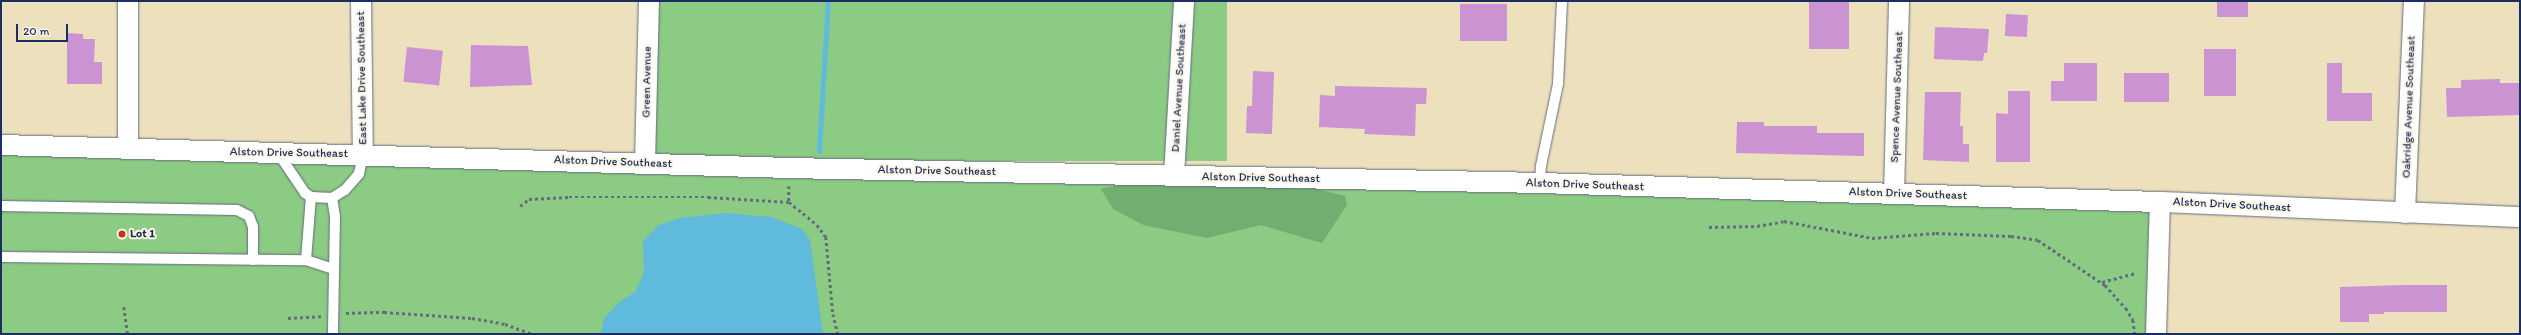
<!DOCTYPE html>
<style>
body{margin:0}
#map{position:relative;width:2521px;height:335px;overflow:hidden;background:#ece0bd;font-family:Itim,sans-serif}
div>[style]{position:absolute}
.green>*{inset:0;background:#8ccb83;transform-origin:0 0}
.forest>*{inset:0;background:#71af71}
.water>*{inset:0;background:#5fbadc}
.stream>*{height:5px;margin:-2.5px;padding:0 2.5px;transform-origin:2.5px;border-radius:2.5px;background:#5fbadc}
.building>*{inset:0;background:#cb93d2;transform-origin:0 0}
.path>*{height:2.5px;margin-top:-1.25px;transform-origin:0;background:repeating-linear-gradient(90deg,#646d7f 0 3px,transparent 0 6px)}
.roads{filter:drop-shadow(0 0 1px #646d7f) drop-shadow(0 0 1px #646d7f)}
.lane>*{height:10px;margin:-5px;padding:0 5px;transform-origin:5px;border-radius:5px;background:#fff}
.street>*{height:20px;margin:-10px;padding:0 10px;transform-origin:10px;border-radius:10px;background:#fff}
.dots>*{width:11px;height:11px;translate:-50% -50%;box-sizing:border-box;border:2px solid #fcf5e5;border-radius:50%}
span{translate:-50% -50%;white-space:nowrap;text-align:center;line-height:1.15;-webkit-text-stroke:4px #fcf5e5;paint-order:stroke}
.street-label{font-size:12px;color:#1b2f5e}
.poi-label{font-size:12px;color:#1b2f5e;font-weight:700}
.left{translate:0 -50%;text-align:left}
.frame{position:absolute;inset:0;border:2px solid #1b2f5e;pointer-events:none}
.scale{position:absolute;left:16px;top:24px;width:52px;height:18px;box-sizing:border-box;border:2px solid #1b2f5e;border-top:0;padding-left:5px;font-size:12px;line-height:14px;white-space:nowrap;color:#1b2f5e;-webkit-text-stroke:3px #fcf5e5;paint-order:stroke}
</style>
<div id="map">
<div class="green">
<i style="left:642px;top:1px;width:585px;height:160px"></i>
<i style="clip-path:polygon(1px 154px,2164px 208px,2159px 334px,1px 334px)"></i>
</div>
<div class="forest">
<i style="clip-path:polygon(1122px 184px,1316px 189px,1345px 196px,1347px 205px,1322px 243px,1261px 225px,1207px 238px,1143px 225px,1113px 209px,1101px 189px)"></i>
</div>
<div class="water">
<i style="clip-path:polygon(725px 213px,771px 217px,802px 229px,810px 240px,823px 334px,601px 334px,604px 319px,618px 303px,635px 292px,644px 273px,643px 241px,659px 225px,680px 218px)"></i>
</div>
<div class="stream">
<i style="left:819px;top:151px;width:150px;rotate:-86.6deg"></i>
</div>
<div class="building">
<i style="left:1809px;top:1px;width:40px;height:48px"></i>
<i style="left:2217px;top:1px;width:31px;height:16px"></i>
<i style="left:1460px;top:4px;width:47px;height:37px"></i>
<i style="left:2006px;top:14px;width:22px;height:22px;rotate:3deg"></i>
<i style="clip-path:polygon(1935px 27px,1989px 29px,1987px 53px,1984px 53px,1983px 61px,1934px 59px)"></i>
<i style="clip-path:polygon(67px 33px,83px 34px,83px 39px,95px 39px,94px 62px,102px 62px,102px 84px,67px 84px)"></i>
<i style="clip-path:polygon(471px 45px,528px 46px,532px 85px,470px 87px)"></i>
<i style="left:407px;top:47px;width:36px;height:35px;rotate:6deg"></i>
<i style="left:2204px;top:49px;width:32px;height:47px"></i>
<i style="clip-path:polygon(2064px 63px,2097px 63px,2097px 101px,2051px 101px,2051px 81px,2064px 81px)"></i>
<i style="clip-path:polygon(2327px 63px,2342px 63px,2342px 93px,2372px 93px,2372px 121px,2327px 121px)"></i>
<i style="clip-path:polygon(1253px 71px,1274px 72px,1272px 134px,1246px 133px,1247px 106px,1252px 106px)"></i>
<i style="left:2124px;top:73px;width:45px;height:29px"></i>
<i style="clip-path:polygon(2500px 79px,2500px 83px,2520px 83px,2520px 115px,2447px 117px,2446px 88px,2461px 88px,2461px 80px)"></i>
<i style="clip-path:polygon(1335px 86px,1427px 88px,1426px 104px,1416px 104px,1415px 136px,1364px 134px,1365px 129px,1319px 127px,1320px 95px,1335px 96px)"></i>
<i style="clip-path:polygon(2008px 91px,2030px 91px,2030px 162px,1996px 162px,1996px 113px,2008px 114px)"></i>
<i style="clip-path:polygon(1925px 92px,1961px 92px,1960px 126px,1963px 126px,1963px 144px,1969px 144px,1969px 162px,1923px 160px)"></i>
<i style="clip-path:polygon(1737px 122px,1764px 122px,1764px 126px,1817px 126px,1817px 133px,1864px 133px,1864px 156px,1736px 153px)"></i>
<i style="clip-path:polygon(2403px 285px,2447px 285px,2447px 312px,2384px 312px,2384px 314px,2369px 314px,2369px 322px,2340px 322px,2340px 287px)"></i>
</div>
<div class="path">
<i style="left:789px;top:186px;width:16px;rotate:90deg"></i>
<i style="left:789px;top:202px;width:36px;rotate:39deg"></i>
<i style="left:817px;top:225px;width:15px;rotate:53deg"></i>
<i style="left:826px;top:237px;width:77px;rotate:84.8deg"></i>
<i style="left:833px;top:314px;width:21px;rotate:76deg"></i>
<i style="left:520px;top:206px;width:11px;rotate:-38deg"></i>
<i style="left:529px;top:199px;width:40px;rotate:-2.9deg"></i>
<i style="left:569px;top:197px;width:139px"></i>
<i style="left:708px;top:197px;width:81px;rotate:3.5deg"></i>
<i style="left:1709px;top:227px;width:48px;rotate:-1.2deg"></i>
<i style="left:1757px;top:226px;width:27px;rotate:-10deg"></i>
<i style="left:1784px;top:221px;width:90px;rotate:10.9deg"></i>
<i style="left:1872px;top:238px;width:64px;rotate:-4.5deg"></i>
<i style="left:1936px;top:233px;width:75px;rotate:2.3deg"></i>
<i style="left:2011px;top:236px;width:27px;rotate:8deg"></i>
<i style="left:2038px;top:240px;width:81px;rotate:33.9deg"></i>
<i style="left:2105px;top:285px;width:31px;rotate:48deg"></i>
<i style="left:2126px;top:308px;width:14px;rotate:60deg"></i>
<i style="left:2133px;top:320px;width:14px;rotate:82deg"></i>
<i style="left:2102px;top:282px;width:34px;rotate:-15deg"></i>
<i style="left:124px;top:307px;width:27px;rotate:82deg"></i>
<i style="left:346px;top:313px;width:38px;rotate:-2deg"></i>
<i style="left:384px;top:312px;width:88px;rotate:3.9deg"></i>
<i style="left:472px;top:318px;width:34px;rotate:10deg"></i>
<i style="left:505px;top:324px;width:30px;rotate:20deg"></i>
<i style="left:288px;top:318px;width:33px;rotate:-3deg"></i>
</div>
<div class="roads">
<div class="lane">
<i style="left:278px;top:153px;width:48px;rotate:56deg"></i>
<i style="left:305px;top:193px;width:7px;rotate:34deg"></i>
<i style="left:311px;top:197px;width:21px;rotate:3deg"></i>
<i style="left:332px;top:198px;width:15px;rotate:-32deg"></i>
<i style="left:345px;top:190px;width:21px;rotate:-49deg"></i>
<i style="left:359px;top:174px;width:20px;rotate:-79deg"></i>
<i style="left:1540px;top:183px;width:17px;rotate:-87deg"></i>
<i style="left:1541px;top:166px;width:84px;rotate:-78.3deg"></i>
<i style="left:1558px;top:84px;width:83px;rotate:-87.2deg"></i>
<i style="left:332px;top:198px;width:18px;rotate:81deg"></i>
<i style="left:335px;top:216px;width:118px;rotate:91deg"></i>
<i style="left:1px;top:206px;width:236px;rotate:1deg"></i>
<i style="left:237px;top:210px;width:13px;rotate:27deg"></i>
<i style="left:249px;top:216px;width:12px;rotate:70deg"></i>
<i style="left:253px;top:227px;width:33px;rotate:90deg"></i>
<i style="left:1px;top:257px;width:305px;rotate:0.6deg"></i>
<i style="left:306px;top:260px;width:28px;rotate:18deg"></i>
<i style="left:306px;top:260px;width:63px;rotate:-85.5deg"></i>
</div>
<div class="street">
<i style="left:128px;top:1px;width:148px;rotate:90deg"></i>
<i style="left:361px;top:1px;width:153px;rotate:89.3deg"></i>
<i style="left:1px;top:145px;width:787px;rotate:1.67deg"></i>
<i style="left:788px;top:168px;width:752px;rotate:1.14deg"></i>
<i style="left:1540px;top:183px;width:620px;rotate:1.76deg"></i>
<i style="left:2160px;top:202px;width:360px;rotate:2.4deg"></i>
<i style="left:645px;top:163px;width:162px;rotate:-88.6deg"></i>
<i style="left:1174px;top:176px;width:175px;rotate:-86.7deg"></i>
<i style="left:1894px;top:194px;width:193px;rotate:-88.5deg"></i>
<i style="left:2405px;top:213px;width:212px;rotate:-87.6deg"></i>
<i style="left:2156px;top:334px;width:132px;rotate:-88.3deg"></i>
</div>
</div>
<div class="dots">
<i style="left:122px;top:234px;background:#c8321e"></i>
</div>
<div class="street-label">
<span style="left:362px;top:78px;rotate:-91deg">East Lake Drive Southeast</span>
<span style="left:647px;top:82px;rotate:-89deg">Green Avenue</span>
<span style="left:1179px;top:88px;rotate:-87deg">Daniel Avenue Southeast</span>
<span style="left:1897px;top:97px;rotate:-88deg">Spence Avenue Southeast</span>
<span style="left:2409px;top:107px;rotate:-88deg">Oakridge Avenue Southeast</span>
<span style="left:289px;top:153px;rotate:1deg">Alston Drive Southeast</span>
<span style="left:613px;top:162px;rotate:2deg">Alston Drive Southeast</span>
<span style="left:937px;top:171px;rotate:1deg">Alston Drive Southeast</span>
<span style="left:1261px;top:178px;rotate:1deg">Alston Drive Southeast</span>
<span style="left:1585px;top:185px;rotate:2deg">Alston Drive Southeast</span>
<span style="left:1908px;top:194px;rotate:2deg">Alston Drive Southeast</span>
<span style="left:2232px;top:205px;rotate:3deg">Alston Drive Southeast</span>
</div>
<div class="poi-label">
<span class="left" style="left:130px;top:234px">Lot 1</span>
</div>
<div class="frame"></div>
<div class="scale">20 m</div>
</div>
